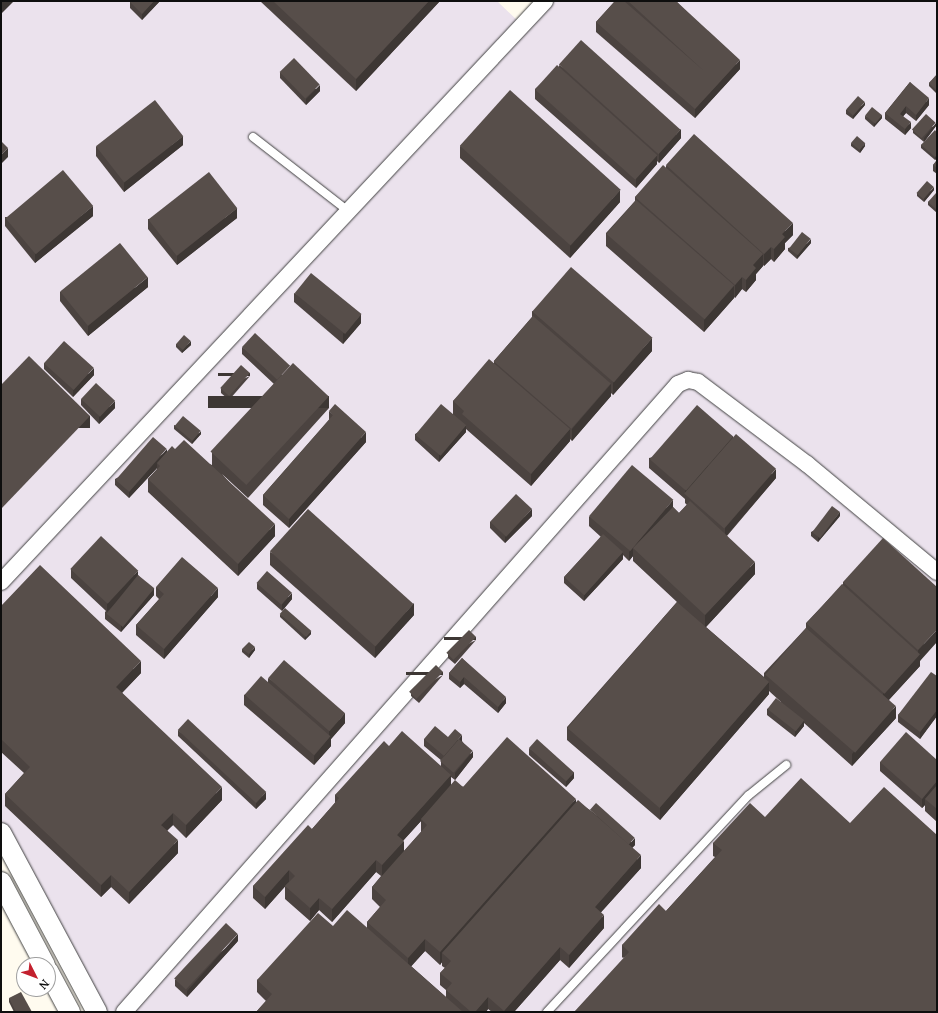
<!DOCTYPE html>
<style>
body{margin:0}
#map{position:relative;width:938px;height:1013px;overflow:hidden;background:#fffbef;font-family:"Noto Serif",serif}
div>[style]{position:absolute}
.industrial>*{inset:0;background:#ebe2ed}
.roads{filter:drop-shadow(0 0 1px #414141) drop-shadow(0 0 1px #414141)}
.service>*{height:8px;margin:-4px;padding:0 4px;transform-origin:4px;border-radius:4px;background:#fff}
.minor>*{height:16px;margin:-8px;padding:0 8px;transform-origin:8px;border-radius:8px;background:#fff}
.tertiary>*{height:20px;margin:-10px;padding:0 10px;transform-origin:10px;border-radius:10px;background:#fff}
.wall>*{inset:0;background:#4b4340}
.shaded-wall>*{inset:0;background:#3d3734;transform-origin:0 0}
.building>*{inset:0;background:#574e4a;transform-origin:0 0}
span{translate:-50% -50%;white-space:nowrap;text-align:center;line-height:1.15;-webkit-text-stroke:4px #fff;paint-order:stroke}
.frame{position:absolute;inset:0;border:2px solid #0e0e0e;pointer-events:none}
.north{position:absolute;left:16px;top:957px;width:40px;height:40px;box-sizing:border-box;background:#fff;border:1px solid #9f9f9f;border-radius:50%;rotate:132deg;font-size:11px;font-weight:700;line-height:16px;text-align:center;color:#0e0e0e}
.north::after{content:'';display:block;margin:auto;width:14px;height:18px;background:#c3212e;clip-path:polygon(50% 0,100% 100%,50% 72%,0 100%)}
</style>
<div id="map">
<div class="industrial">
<i style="clip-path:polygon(1px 1px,497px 1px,518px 21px,537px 1px,937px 1px,937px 1012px,100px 1012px,1px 825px)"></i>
</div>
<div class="roads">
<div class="service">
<i style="left:253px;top:137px;width:120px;rotate:37.9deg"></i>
<i style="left:547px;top:1012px;width:296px;rotate:-47.1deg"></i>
<i style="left:749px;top:795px;width:48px;rotate:-39deg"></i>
</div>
<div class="minor">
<i style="left:1px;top:582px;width:796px;rotate:-46.88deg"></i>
<i style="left:124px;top:1012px;width:837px;rotate:-48.58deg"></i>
<i style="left:678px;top:384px;width:11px;rotate:-22deg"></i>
<i style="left:688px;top:380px;width:10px;rotate:11deg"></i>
<i style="left:698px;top:382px;width:136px;rotate:37deg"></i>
<i style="left:807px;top:464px;width:169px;rotate:39.7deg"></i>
</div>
<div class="tertiary">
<i style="left:1px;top:833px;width:203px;rotate:61.8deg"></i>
<i style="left:1px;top:882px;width:94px;rotate:62.1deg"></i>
<i style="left:48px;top:971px;width:47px;rotate:61.8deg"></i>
</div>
</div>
<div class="wall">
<i style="clip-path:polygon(131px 1px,160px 1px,142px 20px,130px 8px,130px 2px)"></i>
<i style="clip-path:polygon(260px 1px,440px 1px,356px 91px)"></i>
<i style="clip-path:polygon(615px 1px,676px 1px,740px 69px,695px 118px,596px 32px,596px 22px)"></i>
<i style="clip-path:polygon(559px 65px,681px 138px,659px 163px,657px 161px,657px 164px,636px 188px,535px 99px,535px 89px,559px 67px)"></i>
<i style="clip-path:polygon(280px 72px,320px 91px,306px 105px,280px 78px)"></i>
<i style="clip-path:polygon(937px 75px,937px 94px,929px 86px,929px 83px)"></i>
<i style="clip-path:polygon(910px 82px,929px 105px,916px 121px,906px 113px,903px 116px,911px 128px,905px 135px,885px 119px,885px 113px)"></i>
<i style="clip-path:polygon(865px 105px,853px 119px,846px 114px,846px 110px)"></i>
<i style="clip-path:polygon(865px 116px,882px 118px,874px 127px,865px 119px)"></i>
<i style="clip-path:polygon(936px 126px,924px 142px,913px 133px,913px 130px)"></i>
<i style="clip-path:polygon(937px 133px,937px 158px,935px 160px,921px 148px,921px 145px)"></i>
<i style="clip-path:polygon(851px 143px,865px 146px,860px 153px,851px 146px)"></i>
<i style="clip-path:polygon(183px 145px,124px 192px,96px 156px,96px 147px)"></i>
<i style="clip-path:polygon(460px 146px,620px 202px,570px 258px,460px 158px)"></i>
<i style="clip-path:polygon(937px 160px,937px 174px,933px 171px,933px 165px)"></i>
<i style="clip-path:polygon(666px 165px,793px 235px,785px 243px,785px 249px,774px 262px,771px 259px,764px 266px,763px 265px,763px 266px,756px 274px,756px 280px,746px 292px,742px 289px,735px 298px,734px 297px,734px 298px,704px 332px,606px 246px,606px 233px,635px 201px,635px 197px,666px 168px)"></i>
<i style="clip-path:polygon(934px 190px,924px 202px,917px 196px,917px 193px)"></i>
<i style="clip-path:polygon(937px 195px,937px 213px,928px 205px,928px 202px)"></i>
<i style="clip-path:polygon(93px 216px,35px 263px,5px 226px,5px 217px)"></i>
<i style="clip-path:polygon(237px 218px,177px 265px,148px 229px,148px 219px)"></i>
<i style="clip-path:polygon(811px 243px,797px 259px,788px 251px,788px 248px)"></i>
<i style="clip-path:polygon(148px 287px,88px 336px,60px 301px,60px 292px)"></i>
<i style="clip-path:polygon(294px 293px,361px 323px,343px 344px,294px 302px)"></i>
<i style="clip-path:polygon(532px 311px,652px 351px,613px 395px,611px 393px,611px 396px,572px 441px,570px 439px,570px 441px,531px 486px,466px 429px,466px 432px,439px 462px,415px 440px,415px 434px,453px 414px,453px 401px,494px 363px,494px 361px,532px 317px)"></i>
<i style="clip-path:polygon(176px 344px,191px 345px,182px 353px,176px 347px)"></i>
<i style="clip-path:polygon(242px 347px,329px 408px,248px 498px,222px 474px,275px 536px,238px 576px,148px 492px,148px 479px,157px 469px,157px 468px,129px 498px,115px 485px,115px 479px,167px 452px,175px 449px,212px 465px,212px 453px,274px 384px,242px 354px)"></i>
<i style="clip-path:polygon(44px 363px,94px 375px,73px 397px,44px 369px)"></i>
<i style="clip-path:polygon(250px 376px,229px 400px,221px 393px,221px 389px)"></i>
<i style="clip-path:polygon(81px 399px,115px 408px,99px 424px,81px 405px)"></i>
<i style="clip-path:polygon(329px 411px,366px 442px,289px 528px,263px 505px,263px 495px,329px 420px)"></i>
<i style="clip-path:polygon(174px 425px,201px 434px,192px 444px,174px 429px)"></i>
<i style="clip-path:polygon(733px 438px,776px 478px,727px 536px,755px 574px,706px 627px,764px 677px,764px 673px,806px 628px,806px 623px,843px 584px,843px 582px,937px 587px,920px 661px,920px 666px,889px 700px,896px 718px,852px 766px,804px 723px,804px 726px,795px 737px,767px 715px,767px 709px,781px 702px,769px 691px,769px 694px,660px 820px,567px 740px,567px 727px,677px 602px,633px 561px,633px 556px,629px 561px,623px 555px,623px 559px,584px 601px,564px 583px,564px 577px,601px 537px,589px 526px,589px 517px,673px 507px,679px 513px,687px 505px,685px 503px,685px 499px,649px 468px,649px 458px)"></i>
<i style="clip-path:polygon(532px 516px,505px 543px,490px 528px,490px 522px)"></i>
<i style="clip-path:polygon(840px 516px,818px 542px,811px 536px,811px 532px)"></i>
<i style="clip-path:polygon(270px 552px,414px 615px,375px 658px,270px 565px)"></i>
<i style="clip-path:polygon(71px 569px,138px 575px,154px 595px,121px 632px,105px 619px,105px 612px,106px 611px,71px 578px)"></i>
<i style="clip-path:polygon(257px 583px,292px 599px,282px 611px,257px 589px)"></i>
<i style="clip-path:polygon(156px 587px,218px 597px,164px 659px,136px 635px,136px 625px,159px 599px,156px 596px)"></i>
<i style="clip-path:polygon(1px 606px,141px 673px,122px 693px,222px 800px,186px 838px,173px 825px,167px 830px,178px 853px,129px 904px,111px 887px,101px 897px,5px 806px,5px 794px,24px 773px,1px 752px)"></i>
<i style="clip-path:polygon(280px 614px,311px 634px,305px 640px,280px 617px)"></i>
<i style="clip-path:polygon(476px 640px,455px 664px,448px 658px,448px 654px)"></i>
<i style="clip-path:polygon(242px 649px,255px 650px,249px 658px,242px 652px)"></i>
<i style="clip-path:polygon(462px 658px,506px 703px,498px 713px,464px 684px,460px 688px,449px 679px,449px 673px)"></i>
<i style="clip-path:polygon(443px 675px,419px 703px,411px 696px,411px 693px)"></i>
<i style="clip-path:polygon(937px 676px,937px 716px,920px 739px,898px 722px,898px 715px)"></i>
<i style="clip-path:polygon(268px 678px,345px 723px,331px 739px,331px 746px,314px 765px,244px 705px,244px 695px,268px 682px)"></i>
<i style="clip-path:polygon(178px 730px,266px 799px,256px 809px,178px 736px)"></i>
<i style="clip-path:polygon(evenodd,448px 737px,462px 741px,473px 757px,455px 780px,451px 777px,451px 785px,576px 802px,590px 810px,635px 845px,632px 848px,641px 868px,601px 912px,604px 928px,569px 968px,560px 960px,514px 1012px,492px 1012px,488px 1009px,486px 1012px,256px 1012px,266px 1001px,257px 992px,257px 980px,333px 926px,367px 928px,367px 922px,380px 907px,372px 899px,372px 887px,381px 876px,376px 872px,332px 922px,319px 910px,310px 921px,285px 899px,285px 886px,289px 882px,265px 909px,253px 898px,253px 886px,312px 829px,335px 803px,335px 795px,389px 746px,441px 766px,441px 762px,442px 761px,424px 746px,424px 739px,448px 737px,421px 821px,421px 832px,404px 851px,403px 841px,421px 821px,448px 737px,425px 951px,440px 965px,442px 962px,442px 966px,445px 968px,440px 973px,440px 985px,446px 990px,446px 997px,411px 966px,425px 951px)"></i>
<i style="clip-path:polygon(529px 748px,574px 778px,566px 787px,529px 755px)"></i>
<i style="clip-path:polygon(937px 760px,937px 822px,925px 811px,925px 805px,922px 808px,880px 771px,880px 762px)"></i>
<i style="clip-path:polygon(765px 817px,850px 823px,623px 958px,622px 957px,622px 945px,666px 911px,715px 857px,713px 856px,713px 843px)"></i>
<i style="clip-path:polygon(238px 941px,187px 997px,175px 986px,175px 980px)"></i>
<i style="clip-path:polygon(9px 998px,32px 1012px,14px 1012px,9px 1002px)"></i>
</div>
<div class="shaded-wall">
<i style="clip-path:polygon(2px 1px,14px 1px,1px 14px,1px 2px)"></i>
<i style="clip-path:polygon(154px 1px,160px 1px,142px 20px,142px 14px)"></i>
<i style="clip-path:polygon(429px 1px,440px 1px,356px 91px,356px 79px)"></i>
<i style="clip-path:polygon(740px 60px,740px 69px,695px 118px,695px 109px)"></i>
<i style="clip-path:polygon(320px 85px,320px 91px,306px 105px,306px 99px)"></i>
<i style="clip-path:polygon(929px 98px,929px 105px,916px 121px,916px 115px)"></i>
<i style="clip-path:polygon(865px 102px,865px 105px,853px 119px,853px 116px)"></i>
<i style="clip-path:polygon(906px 106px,906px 113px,900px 120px,900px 114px)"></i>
<i style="clip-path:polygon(882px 115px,882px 118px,874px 127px,874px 123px)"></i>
<i style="clip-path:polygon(911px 122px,911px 128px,905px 135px,905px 129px)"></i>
<i style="clip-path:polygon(936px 123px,936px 126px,924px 142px,924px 138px)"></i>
<i style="clip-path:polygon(681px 129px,681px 138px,659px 163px,659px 153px)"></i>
<i style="clip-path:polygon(183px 136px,183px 145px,124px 192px,124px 182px)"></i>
<i style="clip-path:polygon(865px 143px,865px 146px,860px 153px,860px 150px)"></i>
<i style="clip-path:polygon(8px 148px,8px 157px,1px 164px,1px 155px)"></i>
<i style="clip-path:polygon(657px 155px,657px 164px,636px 188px,636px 178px)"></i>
<i style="clip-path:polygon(937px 155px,937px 158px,935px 160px,935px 157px)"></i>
<i style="clip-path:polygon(934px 187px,934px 190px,924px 202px,924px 199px)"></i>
<i style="clip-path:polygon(620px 190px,620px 202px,570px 258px,570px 245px)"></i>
<i style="clip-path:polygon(93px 206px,93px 216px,35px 263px,35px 253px)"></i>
<i style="clip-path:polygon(237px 208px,237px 218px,177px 265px,177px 256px)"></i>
<i style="clip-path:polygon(793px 223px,793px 235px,785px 243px,785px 249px,774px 262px,774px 249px,782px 234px)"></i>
<i style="clip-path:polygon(811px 239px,811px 243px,797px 259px,797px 255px)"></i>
<i style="clip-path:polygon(771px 247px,771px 259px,764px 266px,764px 254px)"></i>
<i style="clip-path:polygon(763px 254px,763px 266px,756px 274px,756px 280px,746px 292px,746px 280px,753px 265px)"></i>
<i style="clip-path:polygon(148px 277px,148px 287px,88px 336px,88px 326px)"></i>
<i style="clip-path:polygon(742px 277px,742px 289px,735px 298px,735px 285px)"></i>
<i style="clip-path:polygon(734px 286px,734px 298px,704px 332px,704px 320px)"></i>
<i style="clip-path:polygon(361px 314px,361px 323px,343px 344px,343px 334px)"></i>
<i style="clip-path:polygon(652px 338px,652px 351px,613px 395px,613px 382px)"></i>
<i style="clip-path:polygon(191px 341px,191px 345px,182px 353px,182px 350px)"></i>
<i style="clip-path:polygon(94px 368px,94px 375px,73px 397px,73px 390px)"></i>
<i style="left:250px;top:373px;width:3px;height:32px;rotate:90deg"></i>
<i style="clip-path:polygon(611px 384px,611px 396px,572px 441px,572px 429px)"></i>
<i style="left:329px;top:396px;width:12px;height:121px;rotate:90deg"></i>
<i style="clip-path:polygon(115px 401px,115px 408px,99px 424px,99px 417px)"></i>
<i style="left:90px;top:416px;width:12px;height:129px;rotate:90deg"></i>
<i style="clip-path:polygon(466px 425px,466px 432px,439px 462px,439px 455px)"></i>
<i style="clip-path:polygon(570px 429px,570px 441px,531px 486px,531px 474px)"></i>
<i style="clip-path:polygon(201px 431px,201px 434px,192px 444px,192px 441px)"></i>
<i style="clip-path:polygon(366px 432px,366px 442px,289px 528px,289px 519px)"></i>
<i style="clip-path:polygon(733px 436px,733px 446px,685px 494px,685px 499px,685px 490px)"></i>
<i style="clip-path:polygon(167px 449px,167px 456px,157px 463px,157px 468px,129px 498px,129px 492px)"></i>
<i style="clip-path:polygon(776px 469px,776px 478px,725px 537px,725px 528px)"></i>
<i style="clip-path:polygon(673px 500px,673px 509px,633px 548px,633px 556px,629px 561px,629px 552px)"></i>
<i style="clip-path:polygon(532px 509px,532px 516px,505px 543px,505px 537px)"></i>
<i style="clip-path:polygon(840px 512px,840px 516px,818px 542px,818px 538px)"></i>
<i style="clip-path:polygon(275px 524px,275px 536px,238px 576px,238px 564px)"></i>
<i style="clip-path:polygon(623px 552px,623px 559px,584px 601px,584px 595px)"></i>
<i style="clip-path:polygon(755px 562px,755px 574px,705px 628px,705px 615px)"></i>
<i style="clip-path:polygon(138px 571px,138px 580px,107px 612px,107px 603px)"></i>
<i style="clip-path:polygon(154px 588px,154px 595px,121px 632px,121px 626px)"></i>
<i style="clip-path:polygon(218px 588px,218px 597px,164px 659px,164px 649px)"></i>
<i style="clip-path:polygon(292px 593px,292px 599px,282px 611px,282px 604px)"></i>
<i style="clip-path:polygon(414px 603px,414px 615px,375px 658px,375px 646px)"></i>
<i style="clip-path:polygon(937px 630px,937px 642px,920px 661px,920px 666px,883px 706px,883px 694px,918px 656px,918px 650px)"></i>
<i style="clip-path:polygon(311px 631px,311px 634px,305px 640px,305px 637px)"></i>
<i style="left:476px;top:637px;width:3px;height:32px;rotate:90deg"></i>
<i style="clip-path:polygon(255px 647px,255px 650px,249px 658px,249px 654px)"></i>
<i style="clip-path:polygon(141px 661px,141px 673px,116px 699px,116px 687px)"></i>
<i style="left:443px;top:672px;width:3px;height:37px;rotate:90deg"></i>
<i style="clip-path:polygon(464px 677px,464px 684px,460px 688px,460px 682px)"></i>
<i style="clip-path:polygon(769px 682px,769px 694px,660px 820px,660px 807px)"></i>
<i style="clip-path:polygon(506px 697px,506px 703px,498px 713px,498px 707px)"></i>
<i style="clip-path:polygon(896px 706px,896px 718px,852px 766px,852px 754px)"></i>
<i style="clip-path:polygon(937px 710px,937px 716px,920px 739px,920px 732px)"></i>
<i style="clip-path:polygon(345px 713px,345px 723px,331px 739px,331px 746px,314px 765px,314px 756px,329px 738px,329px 731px)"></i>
<i style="clip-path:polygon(804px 720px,804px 726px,795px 737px,795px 731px)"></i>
<i style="clip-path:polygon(462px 735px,462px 741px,444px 763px,444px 756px)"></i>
<i style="clip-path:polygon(473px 751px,473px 757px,455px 780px,455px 773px)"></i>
<i style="clip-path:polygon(574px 772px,574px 778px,566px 787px,566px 781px)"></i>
<i style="clip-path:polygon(451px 775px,451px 788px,421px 819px,421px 821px,397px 847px,397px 835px)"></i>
<i style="clip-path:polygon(937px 781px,937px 791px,925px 799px,925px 805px,922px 808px,922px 799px)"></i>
<i style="clip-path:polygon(222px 787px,222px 800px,186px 838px,186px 825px)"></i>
<i style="clip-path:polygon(266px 792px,266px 799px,256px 809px,256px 803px)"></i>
<i style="clip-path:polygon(576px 799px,576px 811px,442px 953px,442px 962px,440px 965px,440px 952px)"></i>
<i style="clip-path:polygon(173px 813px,173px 825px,161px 837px,161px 825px)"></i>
<i style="clip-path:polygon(635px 838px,635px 845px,626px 854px,626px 848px)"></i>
<i style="clip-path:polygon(178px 840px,178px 853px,129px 904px,129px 892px)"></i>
<i style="clip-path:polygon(404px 841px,404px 853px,382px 877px,382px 865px)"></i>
<i style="clip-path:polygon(641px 855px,641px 868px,595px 919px,595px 907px)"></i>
<i style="clip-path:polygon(376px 860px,376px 872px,332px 922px,332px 909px)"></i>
<i style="clip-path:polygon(289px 870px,289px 882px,265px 909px,265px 897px)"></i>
<i style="clip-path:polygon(111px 875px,111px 887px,101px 897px,101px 885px)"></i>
<i style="clip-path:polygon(319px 898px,319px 910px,310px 921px,310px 908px)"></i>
<i style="clip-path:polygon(604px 915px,604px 928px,569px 968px,569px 955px)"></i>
<i style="clip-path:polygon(238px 934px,238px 941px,187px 997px,187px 991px)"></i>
<i style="clip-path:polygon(425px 939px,425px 951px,408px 970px,408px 958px)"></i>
<i style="clip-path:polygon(560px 947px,560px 960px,514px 1012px,504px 1012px,504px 1011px)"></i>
<i style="clip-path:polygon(488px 997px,488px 1009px,486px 1012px,475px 1012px)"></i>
</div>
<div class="building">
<i style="clip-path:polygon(131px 1px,154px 1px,142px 14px,130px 2px)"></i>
<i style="clip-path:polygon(273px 1px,429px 1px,356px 79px)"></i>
<i style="clip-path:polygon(615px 1px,624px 1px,704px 71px,628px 1px,676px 1px,740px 60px,695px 109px,596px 22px)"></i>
<i style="left:581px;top:40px;width:134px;height:33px;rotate:42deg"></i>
<i style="left:294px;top:58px;width:37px;height:20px;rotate:46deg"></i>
<i style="left:557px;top:65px;width:135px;height:33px;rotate:42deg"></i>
<i style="clip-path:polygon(937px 74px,937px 91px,929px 83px)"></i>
<i style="clip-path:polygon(910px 82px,929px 98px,916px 115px,906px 106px,900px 114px,911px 122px,905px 129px,885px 113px)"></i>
<i style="left:510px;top:90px;width:149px;height:75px;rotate:42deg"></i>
<i style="left:858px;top:96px;width:9px;height:18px;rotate:41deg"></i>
<i style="left:155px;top:100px;width:46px;height:75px;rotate:52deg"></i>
<i style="left:872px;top:107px;width:13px;height:11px;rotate:39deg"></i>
<i style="left:926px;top:114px;width:13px;height:21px;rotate:42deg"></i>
<i style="clip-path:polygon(935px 130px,937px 133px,937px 155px,935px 157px,921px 145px)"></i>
<i style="clip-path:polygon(694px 134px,793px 223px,782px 234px,785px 237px,774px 249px,771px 247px,764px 254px,666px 165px)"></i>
<i style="left:857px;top:136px;width:11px;height:9px;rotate:41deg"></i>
<i style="clip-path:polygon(1px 141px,8px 148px,1px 155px)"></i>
<i style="clip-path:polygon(937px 160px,937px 168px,933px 165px)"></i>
<i style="clip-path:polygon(663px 165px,763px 254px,753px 265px,756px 268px,746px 280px,742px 277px,735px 285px,635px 197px)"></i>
<i style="left:63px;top:170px;width:47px;height:75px;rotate:50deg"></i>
<i style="left:209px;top:172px;width:46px;height:77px;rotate:52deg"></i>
<i style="left:927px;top:181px;width:9px;height:16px;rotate:41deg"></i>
<i style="clip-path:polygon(936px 193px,937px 195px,937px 210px,928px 202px)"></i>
<i style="left:636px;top:200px;width:130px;height:45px;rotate:41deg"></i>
<i style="left:802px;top:232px;width:11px;height:21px;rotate:38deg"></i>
<i style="left:120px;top:243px;width:44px;height:77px;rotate:51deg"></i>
<i style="left:571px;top:267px;width:108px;height:59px;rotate:41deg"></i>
<i style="left:311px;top:273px;width:65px;height:26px;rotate:39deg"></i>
<i style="left:533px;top:316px;width:103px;height:60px;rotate:41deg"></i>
<i style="left:255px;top:333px;width:48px;height:19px;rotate:43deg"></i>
<i style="left:184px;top:335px;width:9px;height:12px;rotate:41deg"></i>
<i style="left:64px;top:341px;width:40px;height:30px;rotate:42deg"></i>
<i style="clip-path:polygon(29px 356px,90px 416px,1px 509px,1px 385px)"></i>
<i style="clip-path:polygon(489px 359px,570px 429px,531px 474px,462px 414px,464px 411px,453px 401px)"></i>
<i style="left:293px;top:363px;width:49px;height:121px;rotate:43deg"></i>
<i style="left:241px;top:365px;width:12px;height:31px;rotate:42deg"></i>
<i style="left:96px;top:383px;width:26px;height:22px;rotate:43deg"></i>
<i style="clip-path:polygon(335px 404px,366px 432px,289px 519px,263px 495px,333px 415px,329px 411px)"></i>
<i style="left:441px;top:404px;width:33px;height:40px;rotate:40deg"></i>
<i style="left:697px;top:405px;width:48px;height:72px;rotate:41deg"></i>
<i style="left:183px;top:416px;width:23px;height:13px;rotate:40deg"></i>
<i style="left:736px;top:434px;width:53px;height:79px;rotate:41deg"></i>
<i style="left:153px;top:437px;width:18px;height:57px;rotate:41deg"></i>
<i style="clip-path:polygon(184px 440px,275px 524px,238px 564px,148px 479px,160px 466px,157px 463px,172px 446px,175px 449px)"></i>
<i style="left:632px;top:465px;width:54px;height:67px;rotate:40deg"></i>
<i style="left:516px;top:494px;width:22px;height:38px;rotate:43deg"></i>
<i style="clip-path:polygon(690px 501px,755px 562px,705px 615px,633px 548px,673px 507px,679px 513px)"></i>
<i style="left:832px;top:506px;width:10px;height:33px;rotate:37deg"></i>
<i style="left:308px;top:509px;width:142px;height:57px;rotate:42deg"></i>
<i style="left:603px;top:534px;width:27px;height:58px;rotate:42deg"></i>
<i style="left:101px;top:536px;width:51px;height:45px;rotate:43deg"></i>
<i style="clip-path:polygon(883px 538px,937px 587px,937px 630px,918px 650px,843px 582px)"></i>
<i style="clip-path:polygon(182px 557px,218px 588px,164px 649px,136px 625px,164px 594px,156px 587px)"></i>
<i style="clip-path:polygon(40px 565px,141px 661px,116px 687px,222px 787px,186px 825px,173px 813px,161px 825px,178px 840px,129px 892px,111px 875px,101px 885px,5px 794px,30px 767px,1px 739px,1px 606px)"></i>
<i style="left:267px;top:571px;width:33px;height:16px;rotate:41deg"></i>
<i style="left:138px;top:575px;width:21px;height:50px;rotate:39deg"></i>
<i style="left:842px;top:584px;width:105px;height:53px;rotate:42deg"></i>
<i style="left:677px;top:602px;width:122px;height:167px;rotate:41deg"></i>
<i style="left:285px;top:608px;width:35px;height:8px;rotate:41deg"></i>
<i style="left:806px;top:628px;width:119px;height:62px;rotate:41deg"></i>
<i style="left:469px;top:630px;width:10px;height:32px;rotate:45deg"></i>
<i style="clip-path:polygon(249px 642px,255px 647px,249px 654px,242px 649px)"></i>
<i style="clip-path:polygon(462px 658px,506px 697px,498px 707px,464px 677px,460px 682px,449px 673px)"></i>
<i style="left:284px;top:660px;width:81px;height:24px;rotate:41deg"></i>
<i style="left:436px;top:665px;width:10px;height:38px;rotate:45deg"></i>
<i style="clip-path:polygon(931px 672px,937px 676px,937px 710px,920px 732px,898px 715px)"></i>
<i style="left:261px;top:676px;width:92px;height:25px;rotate:41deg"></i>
<i style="left:776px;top:698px;width:36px;height:14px;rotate:38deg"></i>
<i style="left:188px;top:719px;width:107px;height:15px;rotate:43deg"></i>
<i style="clip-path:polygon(435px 726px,448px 737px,455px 729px,462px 735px,444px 756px,424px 739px)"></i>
<i style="clip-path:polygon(402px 731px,451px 775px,397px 835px,404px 841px,382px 865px,376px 860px,332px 909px,319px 898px,310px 908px,285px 886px,295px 876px,289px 870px,265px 897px,253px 886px,308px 825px,312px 829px,339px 798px,335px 795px,384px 741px,389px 746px)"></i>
<i style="clip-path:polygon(906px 732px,937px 760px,937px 781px,922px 799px,880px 762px)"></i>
<i style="clip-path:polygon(507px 737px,576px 799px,440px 952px,425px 939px,408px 958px,367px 922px,386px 900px,372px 887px,427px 825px,421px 819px,455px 780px,463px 787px)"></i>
<i style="left:459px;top:739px;width:18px;height:29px;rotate:41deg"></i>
<i style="left:537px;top:739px;width:50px;height:12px;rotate:42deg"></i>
<i style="clip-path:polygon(801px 778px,850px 823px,884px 787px,937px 835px,937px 1012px,574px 1012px,629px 952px,622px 945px,659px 904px,666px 911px,722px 850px,713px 843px,750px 803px,765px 817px)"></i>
<i style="clip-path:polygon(937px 785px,937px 809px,925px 799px)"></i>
<i style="clip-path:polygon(578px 800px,641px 855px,595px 907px,604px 915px,569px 955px,560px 947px,504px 1011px,488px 997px,475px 1012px,471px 1012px,446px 990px,452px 983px,440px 973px,451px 961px,442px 953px)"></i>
<i style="left:596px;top:803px;width:52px;height:9px;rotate:42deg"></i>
<i style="clip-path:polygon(347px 910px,463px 1012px,256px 1012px,272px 994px,257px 980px,318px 913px,333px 926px)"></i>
<i style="left:226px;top:923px;width:16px;height:76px;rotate:43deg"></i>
<i style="clip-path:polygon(21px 992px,32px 1012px,16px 1012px,9px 998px)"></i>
</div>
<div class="frame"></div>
<div class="north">N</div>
</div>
